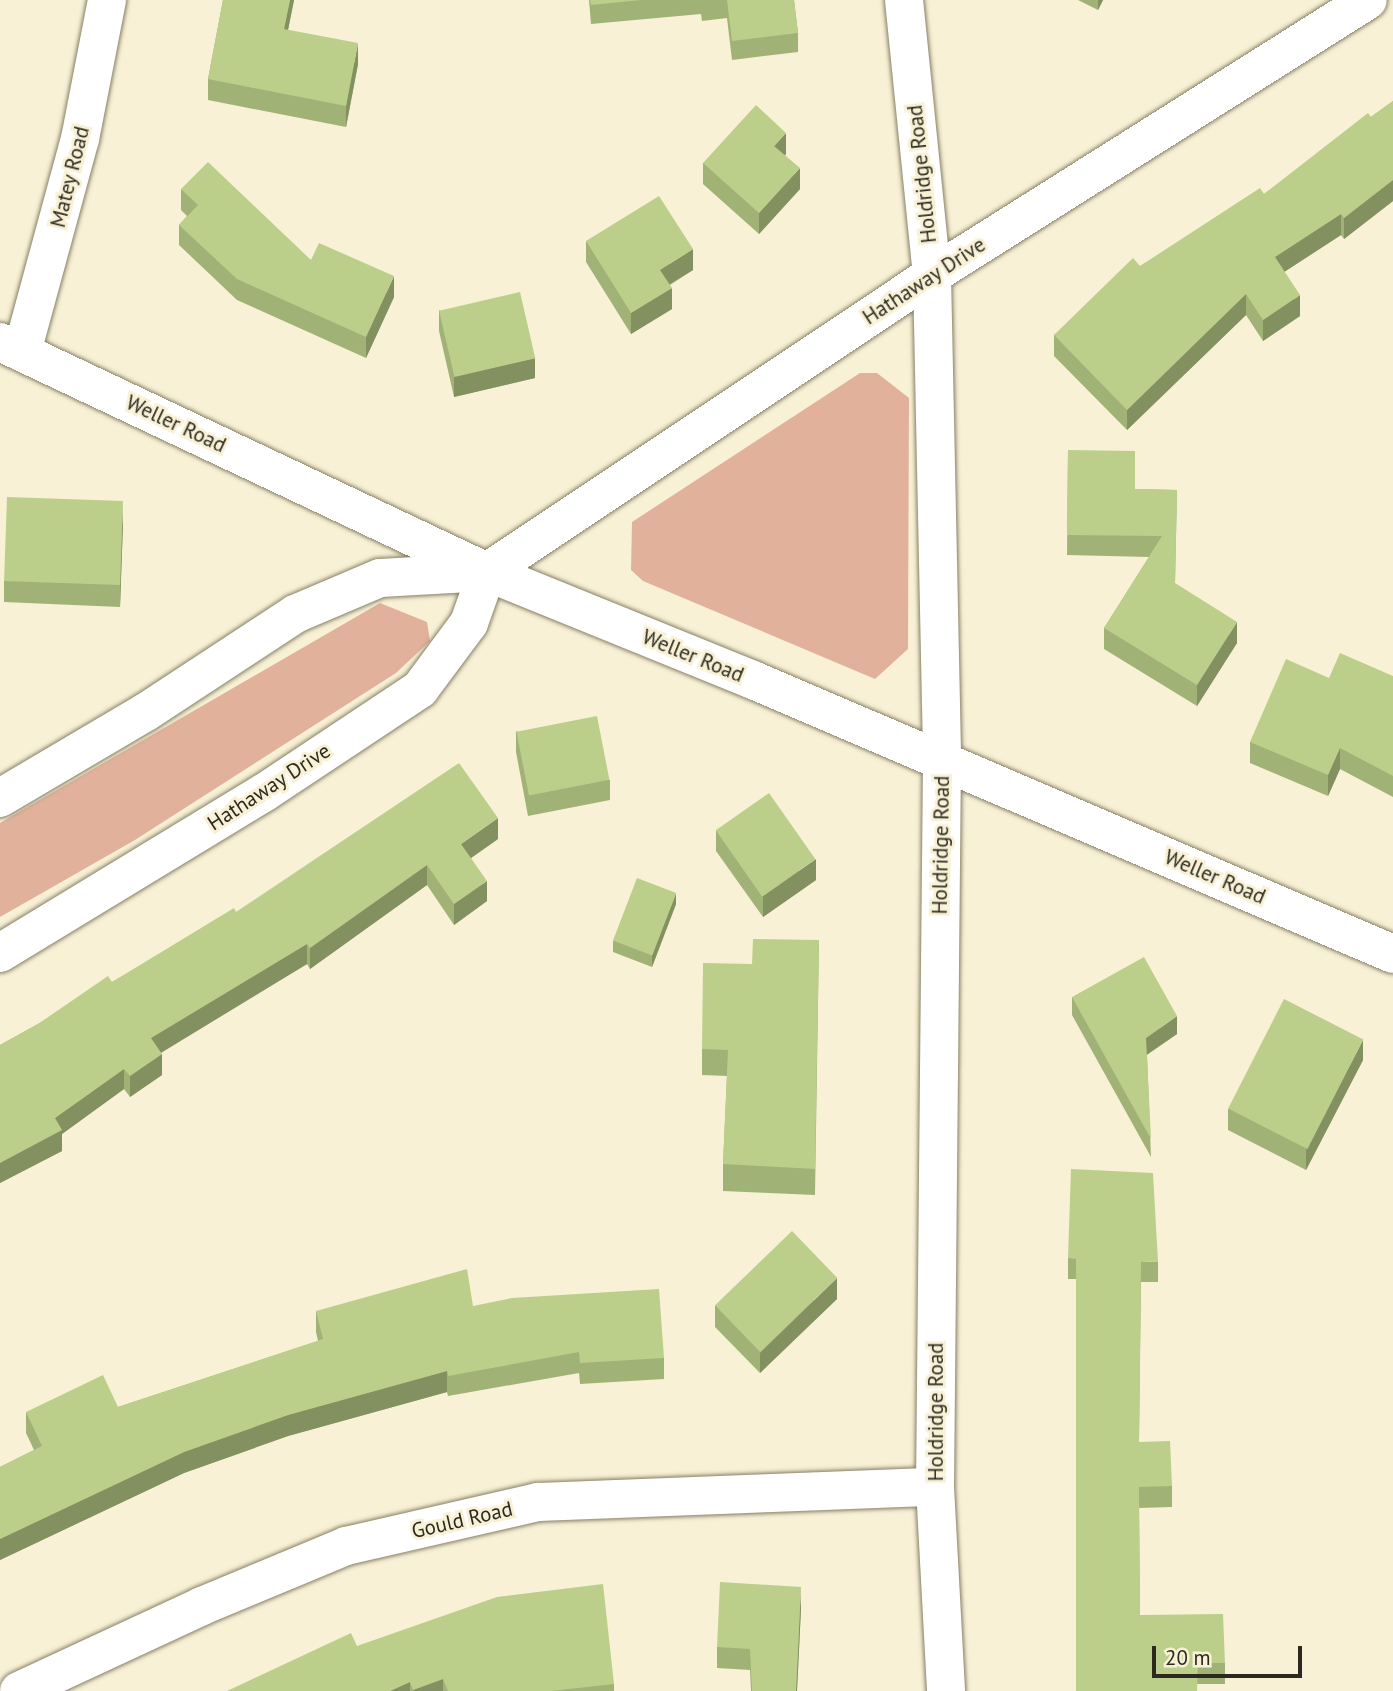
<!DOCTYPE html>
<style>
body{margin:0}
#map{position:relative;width:1393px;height:1691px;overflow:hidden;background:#f8f1d6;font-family:"PT Sans",sans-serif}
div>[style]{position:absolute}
.green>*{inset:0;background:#e2b19b}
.roads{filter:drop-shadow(0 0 2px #868067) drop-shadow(0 0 2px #868067)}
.minor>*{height:38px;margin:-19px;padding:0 19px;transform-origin:19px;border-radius:19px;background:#fff}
.wall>*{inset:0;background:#a1b277}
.shaded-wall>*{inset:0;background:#839161}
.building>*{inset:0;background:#bbcf8a;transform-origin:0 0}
span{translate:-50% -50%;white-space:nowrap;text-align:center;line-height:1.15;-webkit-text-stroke:6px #f8f1d6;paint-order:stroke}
.street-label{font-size:21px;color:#2c2a20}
.scale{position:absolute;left:1152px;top:1646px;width:150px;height:32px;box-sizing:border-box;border:4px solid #2c2a20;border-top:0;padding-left:9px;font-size:21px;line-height:24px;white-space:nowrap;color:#2c2a20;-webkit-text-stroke:5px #f8f1d6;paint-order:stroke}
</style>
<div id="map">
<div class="green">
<i style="clip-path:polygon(860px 373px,877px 373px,909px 398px,908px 649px,875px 679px,643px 581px,631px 570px,632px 522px)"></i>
<i style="clip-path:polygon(380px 603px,427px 622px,430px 641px,396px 673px,135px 840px,0 917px,0 823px)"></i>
</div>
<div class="roads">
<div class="minor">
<i style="left:904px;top:0;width:276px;rotate:84.2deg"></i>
<i style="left:932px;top:275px;width:485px;rotate:88.8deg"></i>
<i style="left:942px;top:760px;width:727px;rotate:90.55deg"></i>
<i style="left:935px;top:1487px;width:204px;rotate:86.9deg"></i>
<i style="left:0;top:342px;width:539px;rotate:25.28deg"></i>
<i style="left:487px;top:572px;width:287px;rotate:22.1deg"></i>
<i style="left:753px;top:680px;width:696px;rotate:23.18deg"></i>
<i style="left:22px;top:352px;width:221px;rotate:-74.8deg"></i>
<i style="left:80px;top:139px;width:142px;rotate:-79deg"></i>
<i style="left:0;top:798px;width:169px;rotate:-30.5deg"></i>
<i style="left:146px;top:712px;width:178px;rotate:-33.3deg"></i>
<i style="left:295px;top:614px;width:92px;rotate:-23deg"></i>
<i style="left:380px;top:578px;width:107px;rotate:-3.2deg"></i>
<i style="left:487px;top:572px;width:535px;rotate:-33.72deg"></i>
<i style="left:932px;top:275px;width:515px;rotate:-32.24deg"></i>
<i style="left:0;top:953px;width:310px;rotate:-31.3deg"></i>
<i style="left:265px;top:792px;width:186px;rotate:-33.6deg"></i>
<i style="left:420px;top:689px;width:82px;rotate:-53.4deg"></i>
<i style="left:469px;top:623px;width:54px;rotate:-70.6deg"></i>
<i style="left:19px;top:1691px;width:202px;rotate:-24.9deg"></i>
<i style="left:202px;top:1606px;width:156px;rotate:-22.6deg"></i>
<i style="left:346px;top:1546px;width:197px;rotate:-12.9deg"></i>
<i style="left:538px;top:1502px;width:397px;rotate:-2.2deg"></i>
</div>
</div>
<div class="wall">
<i style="clip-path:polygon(223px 0,294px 0,288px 30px,358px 64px,346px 127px,208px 100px,208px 79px)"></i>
<i style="clip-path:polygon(589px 0,794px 0,798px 33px,798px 52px,732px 60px,727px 18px,702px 21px,701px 14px,591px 24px)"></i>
<i style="clip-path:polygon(1078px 0,1103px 0,1098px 10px)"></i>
<i style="clip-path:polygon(1393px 101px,1393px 201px,1344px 239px,1341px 235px,1284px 272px,1300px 316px,1263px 341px,1246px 315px,1127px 430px,1054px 356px,1054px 335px,1140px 266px,1264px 194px)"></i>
<i style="clip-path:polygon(786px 154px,785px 155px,800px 189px,759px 234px,703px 184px,703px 163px)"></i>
<i style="clip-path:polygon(181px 189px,311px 260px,394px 297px,366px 358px,237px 300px,179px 245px,179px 225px,187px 216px,181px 210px)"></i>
<i style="clip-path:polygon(586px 241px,693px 270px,670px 285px,672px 309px,631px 334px,586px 262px)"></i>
<i style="clip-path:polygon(439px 310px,535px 378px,454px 397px,439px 331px)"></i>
<i style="clip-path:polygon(1068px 450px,1135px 489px,1177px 490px,1175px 584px,1237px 643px,1197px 706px,1104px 649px,1104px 628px,1149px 557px,1067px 555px)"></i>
<i style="clip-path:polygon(123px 523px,120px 607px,4px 602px,4px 581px)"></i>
<i style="clip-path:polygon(1393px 676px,1393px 797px,1340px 769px,1328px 796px,1250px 763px,1250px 742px,1329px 678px)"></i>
<i style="clip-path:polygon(516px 731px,610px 780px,610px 800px,528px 816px,516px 752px)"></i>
<i style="clip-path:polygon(716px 830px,816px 880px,763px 917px,716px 851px)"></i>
<i style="clip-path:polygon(498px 839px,471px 858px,487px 901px,454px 925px,427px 885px,310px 969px,307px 964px,161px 1052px,162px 1075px,130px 1097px,124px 1089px,62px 1134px,62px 1151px,0 1183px,0 1045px,38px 1024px,112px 982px,236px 912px)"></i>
<i style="clip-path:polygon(676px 904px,652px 967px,613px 952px,613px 941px)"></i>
<i style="clip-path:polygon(819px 940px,815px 1195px,723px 1191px,723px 1164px,727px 1076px,702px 1075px,702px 1049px,752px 964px)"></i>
<i style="clip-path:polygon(1072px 997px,1177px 1034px,1147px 1055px,1151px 1157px,1072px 1015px)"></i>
<i style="clip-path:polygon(1363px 1060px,1306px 1170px,1228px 1130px,1228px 1109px)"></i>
<i style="clip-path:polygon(1068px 1258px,1158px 1262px,1158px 1282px,1141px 1282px,1139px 1442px,1172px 1486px,1172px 1507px,1139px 1508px,1140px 1615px,1225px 1663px,1225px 1684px,1198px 1684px,1076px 1691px,1076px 1279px,1068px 1279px)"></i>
<i style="clip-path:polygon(837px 1299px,760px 1373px,715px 1327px,715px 1306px)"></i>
<i style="clip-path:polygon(473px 1306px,664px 1358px,664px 1379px,580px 1384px,579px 1373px,448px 1396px,447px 1392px,288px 1436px,184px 1473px,0 1560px,0 1467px,34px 1450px,26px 1433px,26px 1412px,118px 1407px,318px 1341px,316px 1332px,316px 1311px)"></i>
<i style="clip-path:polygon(801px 1608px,797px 1691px,751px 1691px,750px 1670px,717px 1668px,717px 1647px)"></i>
<i style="clip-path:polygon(357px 1646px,614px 1684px,614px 1691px,227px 1691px)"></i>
</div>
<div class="shaded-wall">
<i style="clip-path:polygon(290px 0,294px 0,284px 50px,284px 29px)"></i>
<i style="clip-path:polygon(1098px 0,1103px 0,1098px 10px)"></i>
<i style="clip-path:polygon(358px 43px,358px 64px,346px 127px,346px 106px)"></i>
<i style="clip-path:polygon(786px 133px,786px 154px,774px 167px,774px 146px)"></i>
<i style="clip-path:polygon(800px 168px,800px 189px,759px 234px,759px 213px)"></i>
<i style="clip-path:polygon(1393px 180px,1393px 201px,1344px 239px,1344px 218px)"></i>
<i style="clip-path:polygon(1341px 214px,1341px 235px,1275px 278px,1275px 257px)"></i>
<i style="clip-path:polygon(693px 249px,693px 270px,660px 290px,660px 270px)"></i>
<i style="clip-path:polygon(394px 276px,394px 297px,366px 358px,366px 337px)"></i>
<i style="clip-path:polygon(672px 288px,672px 309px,631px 334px,631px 313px)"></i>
<i style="clip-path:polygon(1246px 294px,1246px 315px,1127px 430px,1127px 410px)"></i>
<i style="clip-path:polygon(1300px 295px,1300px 316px,1263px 341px,1263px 320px)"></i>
<i style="clip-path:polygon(535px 358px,535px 378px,454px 397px,454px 376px)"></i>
<i style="clip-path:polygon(123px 502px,123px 523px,120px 607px,120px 586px)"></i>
<i style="clip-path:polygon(1237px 622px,1237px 643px,1197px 706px,1197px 685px)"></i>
<i style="clip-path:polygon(1340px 748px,1340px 769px,1328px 796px,1328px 775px)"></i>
<i style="clip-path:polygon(498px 818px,498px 839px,461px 865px,461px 844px)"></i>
<i style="clip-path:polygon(816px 859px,816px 880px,763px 917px,763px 896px)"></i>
<i style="clip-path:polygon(427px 865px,427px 885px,310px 969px,310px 948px)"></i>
<i style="clip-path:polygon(487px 881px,487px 901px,454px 925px,454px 904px)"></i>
<i style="clip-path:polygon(676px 893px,676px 904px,652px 967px,652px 956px)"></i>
<i style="clip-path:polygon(307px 944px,307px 964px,151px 1059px,151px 1038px)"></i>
<i style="clip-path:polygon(1177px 1016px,1177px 1034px,1146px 1055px,1146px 1038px)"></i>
<i style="clip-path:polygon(1363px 1040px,1363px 1060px,1306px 1170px,1306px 1150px)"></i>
<i style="clip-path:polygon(162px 1054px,162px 1075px,130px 1097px,130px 1076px)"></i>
<i style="clip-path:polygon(124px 1069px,124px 1089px,62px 1134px,62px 1151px,0 1183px,0 1163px,55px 1118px)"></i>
<i style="clip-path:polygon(837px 1278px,837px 1299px,760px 1373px,760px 1353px)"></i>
<i style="clip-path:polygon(447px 1371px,447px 1392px,288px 1436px,184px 1473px,0 1560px,0 1539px,184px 1452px,288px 1415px)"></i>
<i style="clip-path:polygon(801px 1587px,801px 1608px,797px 1691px,796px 1691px)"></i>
<i style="clip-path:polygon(443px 1679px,443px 1691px,413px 1691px,413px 1690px)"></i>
<i style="clip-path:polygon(410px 1682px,410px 1691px,390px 1691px)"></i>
</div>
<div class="building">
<i style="clip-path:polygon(223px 0,290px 0,284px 29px,358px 43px,346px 106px,208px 79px)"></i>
<i style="clip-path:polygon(590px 0,641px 0,591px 5px)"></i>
<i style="clip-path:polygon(727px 0,794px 0,798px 33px,732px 41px)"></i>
<i style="clip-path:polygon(1393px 101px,1393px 180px,1344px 218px,1341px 214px,1275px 257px,1300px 295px,1263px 320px,1246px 294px,1127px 410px,1054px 335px,1133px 258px,1140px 266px,1260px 188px,1264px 194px,1368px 113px,1371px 117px)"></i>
<i style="clip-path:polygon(756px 105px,786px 133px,774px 146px,800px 168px,759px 213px,703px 163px)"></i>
<i style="clip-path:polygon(208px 162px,311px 260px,319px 243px,394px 276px,366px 337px,237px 279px,179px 225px,198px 205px,181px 189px)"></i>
<i style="clip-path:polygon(659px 196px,693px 249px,660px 270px,672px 288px,631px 313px,586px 241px)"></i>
<i style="left:520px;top:292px;width:68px;height:83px;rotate:77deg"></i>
<i style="clip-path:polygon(1068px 450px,1135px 451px,1135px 489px,1177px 490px,1175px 583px,1237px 622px,1197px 685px,1104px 628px,1162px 536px,1067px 535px)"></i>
<i style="left:7px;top:497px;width:116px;height:84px;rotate:2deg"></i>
<i style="clip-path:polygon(1340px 653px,1393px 676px,1393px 776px,1340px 748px,1328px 775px,1250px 742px,1286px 659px,1329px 678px)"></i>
<i style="left:597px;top:716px;width:65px;height:82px;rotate:79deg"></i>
<i style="clip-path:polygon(459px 763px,498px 818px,461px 844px,487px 881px,454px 904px,427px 865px,310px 948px,307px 944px,151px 1038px,162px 1054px,130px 1076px,124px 1069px,55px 1118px,62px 1130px,0 1163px,0 1045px,38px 1024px,108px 976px,112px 982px,234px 908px,236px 912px)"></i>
<i style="left:769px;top:793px;width:81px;height:65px;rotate:55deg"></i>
<i style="left:637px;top:878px;width:42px;height:67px;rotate:21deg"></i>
<i style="clip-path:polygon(753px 939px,819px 940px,815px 1169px,723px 1164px,728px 1050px,702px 1049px,703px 963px,752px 964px)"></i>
<i style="clip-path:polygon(1144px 957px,1177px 1016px,1146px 1038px,1151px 1139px,1072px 997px)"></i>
<i style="left:1284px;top:999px;width:89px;height:123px;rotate:27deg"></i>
<i style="clip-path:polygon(1071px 1169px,1153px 1173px,1158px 1262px,1141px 1261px,1139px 1442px,1170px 1441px,1172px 1486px,1139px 1487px,1140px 1615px,1223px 1614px,1225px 1663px,1198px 1663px,1197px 1691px,1076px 1691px,1076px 1258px,1068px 1258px)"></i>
<i style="left:792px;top:1231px;width:65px;height:107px;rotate:46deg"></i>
<i style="clip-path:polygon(467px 1269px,473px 1306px,512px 1298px,659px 1289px,664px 1358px,580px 1363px,579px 1352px,448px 1376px,447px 1371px,288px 1415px,184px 1452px,0 1539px,0 1467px,42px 1446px,26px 1412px,103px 1375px,118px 1407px,323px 1339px,316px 1311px)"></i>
<i style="clip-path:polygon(720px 1582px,801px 1587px,796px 1691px,752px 1691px,750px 1649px,717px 1647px)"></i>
<i style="clip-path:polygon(603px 1584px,614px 1684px,551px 1691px,448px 1691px,443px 1679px,413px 1690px,410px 1682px,390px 1691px,227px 1691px,351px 1633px,357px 1646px,497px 1597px)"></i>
</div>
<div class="street-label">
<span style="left:922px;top:174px;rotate:-96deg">Holdridge Road</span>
<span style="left:70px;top:177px;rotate:-76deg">Matey Road</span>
<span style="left:924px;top:281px;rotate:-33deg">Hathaway Drive</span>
<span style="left:176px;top:424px;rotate:25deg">Weller Road</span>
<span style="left:693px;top:656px;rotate:22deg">Weller Road</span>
<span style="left:269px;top:787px;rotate:-33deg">Hathaway Drive</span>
<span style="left:941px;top:845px;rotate:-89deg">Holdridge Road</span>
<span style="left:1215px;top:877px;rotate:23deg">Weller Road</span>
<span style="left:936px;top:1412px;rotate:-90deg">Holdridge Road</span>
<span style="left:462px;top:1520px;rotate:-13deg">Gould Road</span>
</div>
<div class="scale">20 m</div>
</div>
